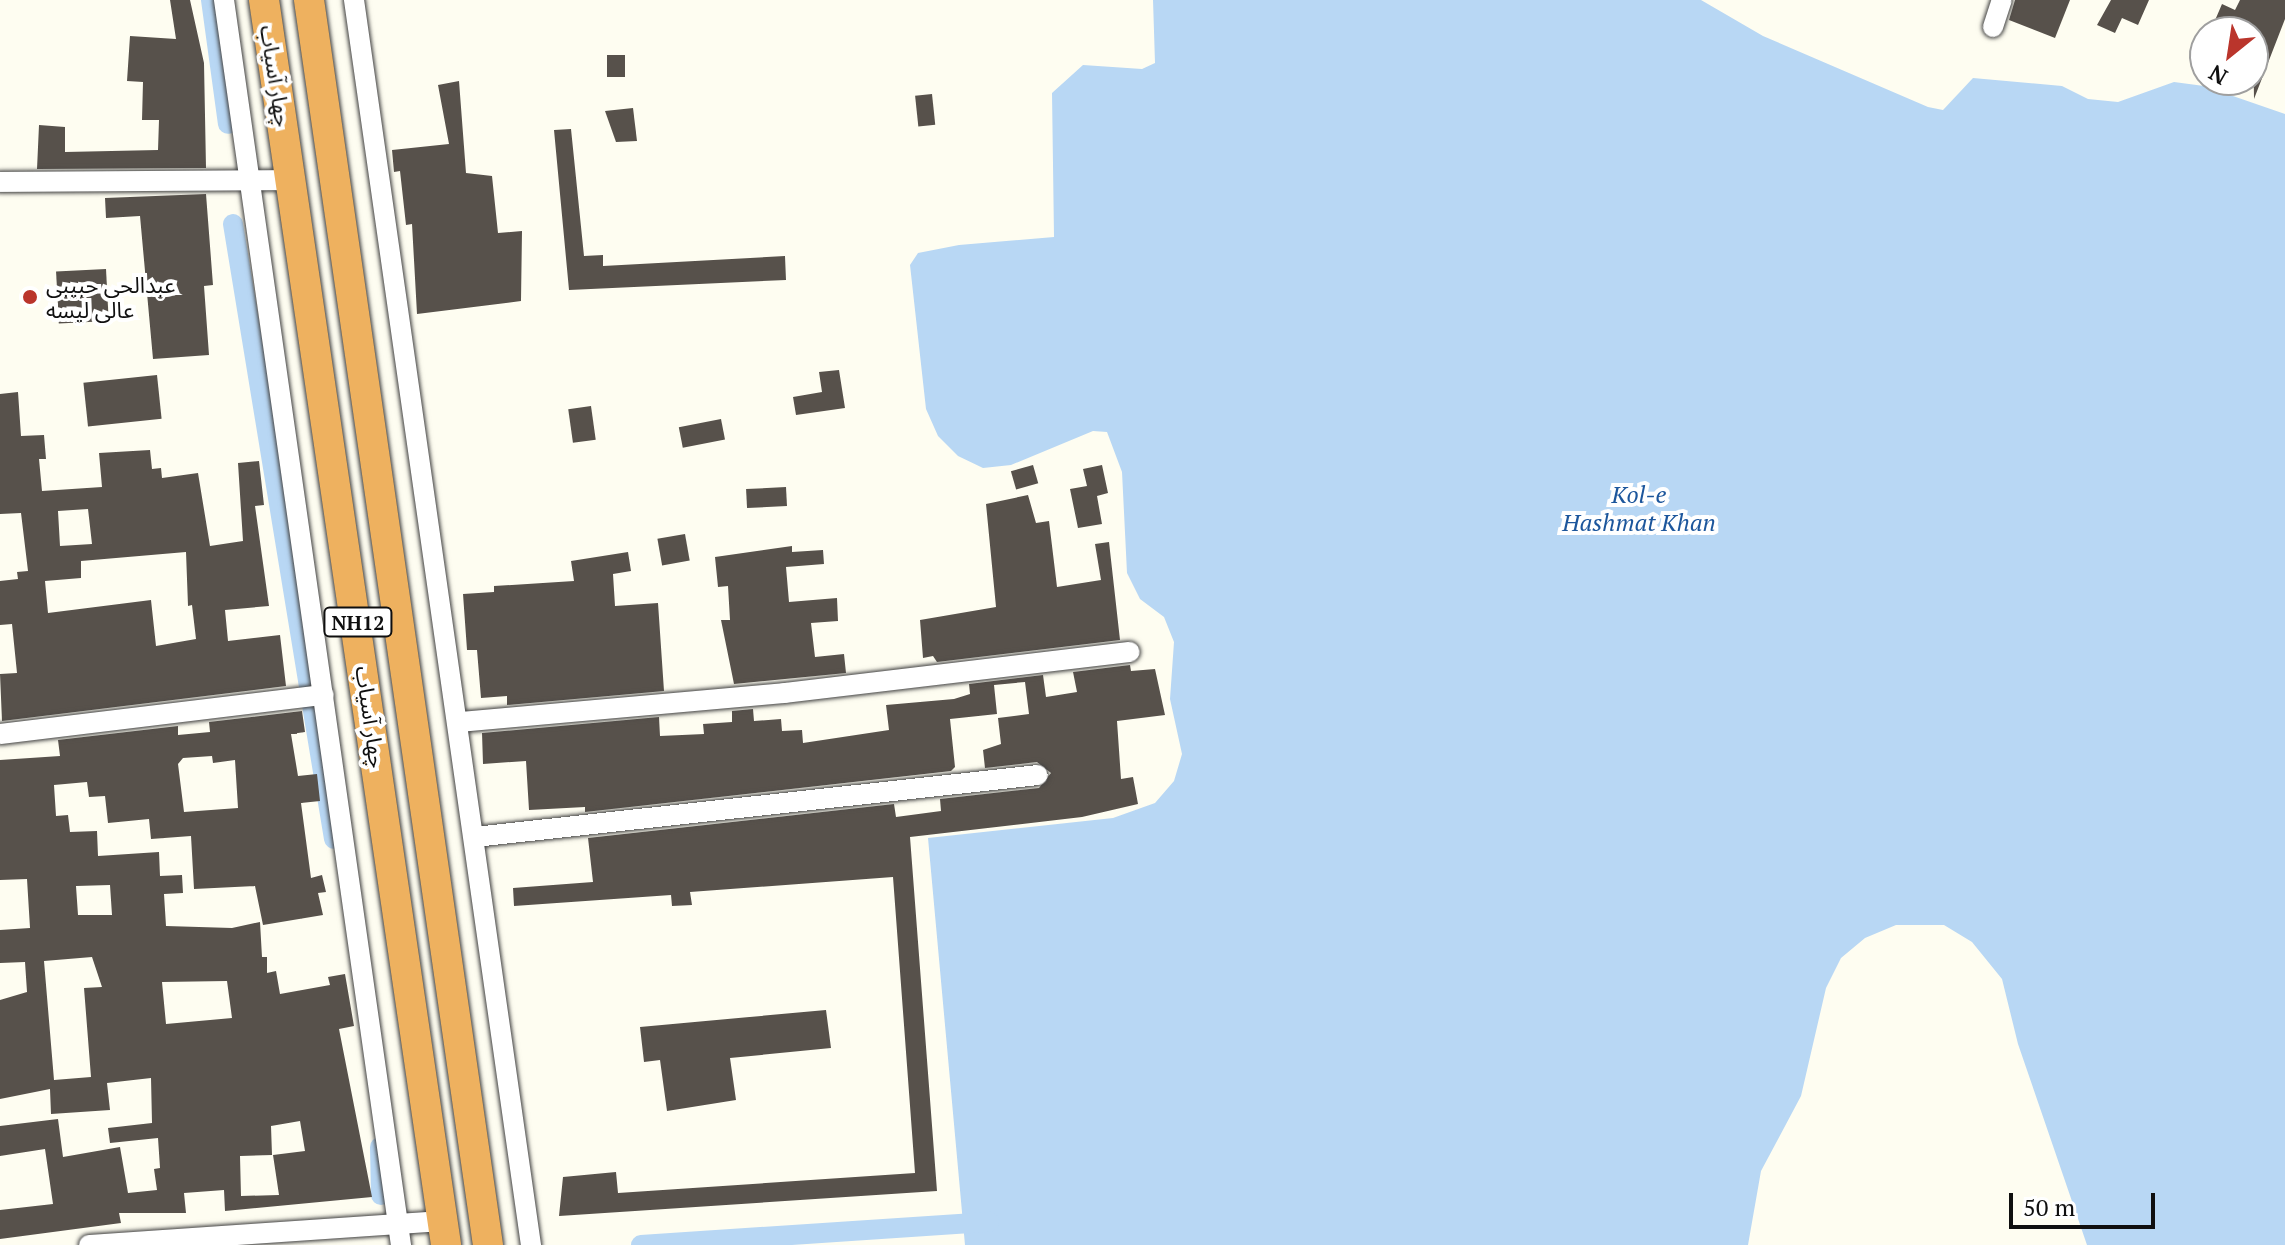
<!DOCTYPE html>
<meta charset="utf-8">
<style>
body{margin:0}
#map{position:relative;width:2285px;height:1245px;overflow:hidden;background:#fefdf1;font-family:"PT Serif","Noto Sans Arabic",serif}
div>[style]{position:absolute}
.water>*{inset:0;background:#b8d7f4}
.canal>*{height:20px;margin:-10px;padding:0 10px;transform-origin:10px;border-radius:10px;background:#b8d7f4}
.building>*{inset:0;background:#57514b;transform-origin:0 0}
.roads{filter:drop-shadow(0 0 2px #424242) drop-shadow(0 0 2px #424242)}
.minor>*{height:20px;margin:-10px;padding:0 10px;transform-origin:10px;border-radius:10px;background:#fff}
.highway>*{height:30px;margin:-15px;padding:0 15px;transform-origin:15px;border-radius:15px;background:#eeb15f}
.dots>*{width:22px;height:22px;translate:-50% -50%;box-sizing:border-box;border:4px solid #fff;border-radius:50%}
span{translate:-50% -50%;white-space:nowrap;text-align:center;line-height:1.15;-webkit-text-stroke:8px #fff;paint-order:stroke}
.shield-label span{padding:2px 6px;background:#fff;border:2px solid;border-radius:6px;-webkit-text-stroke-width:0}
.shield-label{font-size:20px;color:#0f0f0f;font-weight:700}
.street-label{font-size:22px;color:#0f0f0f}
.poi-label{font-size:22px;color:#0f0f0f}
.left{translate:0 -50%;text-align:left}
.water-label{font-size:24px;color:#1c569c;font-style:italic}
.north{position:absolute;left:2189px;top:16px;width:80px;height:80px;box-sizing:border-box;background:#fff;border:2px solid #9f9f9f;border-radius:50%;rotate:210deg;font-size:22px;font-weight:700;line-height:32px;text-align:center;color:#0f0f0f}
.north::after{content:'';display:block;margin:auto;width:28px;height:36px;background:#ba352c;clip-path:polygon(50% 0,100% 100%,50% 72%,0 100%)}
.scale{position:absolute;left:2009px;top:1193px;width:146px;height:36px;box-sizing:border-box;border:4px solid #0f0f0f;border-top:0;padding-left:10px;font-size:24px;line-height:28px;white-space:nowrap;color:#0f0f0f;-webkit-text-stroke:6px #fff;paint-order:stroke}
</style>
<div id="map">
<div class="water">
<i style="clip-path:polygon(1153px 0,1701px 0,1763px 36px,1928px 107px,1943px 110px,1973px 78px,2062px 86px,2088px 99px,2118px 102px,2174px 82px,2204px 86px,2285px 114px,2285px 1245px,2087px 1245px,2018px 1044px,2002px 979px,1972px 942px,1944px 925px,1896px 925px,1865px 938px,1841px 958px,1826px 988px,1801px 1096px,1761px 1171px,1748px 1245px,965px 1245px,928px 838px,1113px 818px,1155px 803px,1174px 781px,1182px 754px,1170px 699px,1174px 642px,1164px 617px,1140px 599px,1127px 573px,1122px 472px,1107px 432px,1093px 431px,1011px 465px,983px 468px,958px 456px,938px 436px,926px 409px,910px 265px,918px 253px,959px 245px,1054px 237px,1052px 93px,1083px 65px,1142px 69px,1155px 63px)"></i>
</div>
<div class="canal">
<i style="left:211px;top:0;width:125px;rotate:82.2deg"></i>
<i style="left:233px;top:224px;width:623px;rotate:80.67deg"></i>
<i style="left:380px;top:1147px;width:48px;rotate:88.8deg"></i>
<i style="left:641px;top:1245px;width:349px;rotate:-3.8deg"></i>
</div>
<div class="building">
<i style="clip-path:polygon(170px 0,190px 0,204px 63px,206px 168px,37px 169px,39px 125px,65px 127px,65px 152px,158px 150px,159px 120px,142px 120px,143px 82px,127px 81px,130px 36px,176px 39px)"></i>
<i style="clip-path:polygon(2015px 0,2070px 0,2055px 38px,2009px 20px)"></i>
<i style="clip-path:polygon(2111px 0,2149px 0,2138px 25px,2122px 18px,2115px 33px,2097px 25px)"></i>
<i style="clip-path:polygon(2240px 0,2285px 0,2285px 19px,2254px 99px,2253px 32px,2210px 32px,2222px 4px,2235px 10px)"></i>
<i style="left:625px;top:55px;width:22px;height:18px;rotate:90deg"></i>
<i style="clip-path:polygon(459px 81px,466px 173px,492px 176px,498px 233px,522px 231px,521px 301px,417px 314px,412px 224px,406px 225px,400px 171px,394px 172px,392px 150px,449px 144px,438px 85px)"></i>
<i style="left:932px;top:94px;width:31px;height:17px;rotate:84deg"></i>
<i style="clip-path:polygon(633px 108px,637px 141px,616px 142px,605px 111px)"></i>
<i style="clip-path:polygon(571px 129px,584px 256px,603px 255px,603px 266px,785px 256px,786px 280px,569px 290px,554px 130px)"></i>
<i style="clip-path:polygon(206px 194px,213px 285px,204px 286px,209px 355px,153px 359px,140px 216px,106px 218px,105px 198px)"></i>
<i style="left:106px;top:269px;width:52px;height:50px;rotate:87deg"></i>
<i style="clip-path:polygon(839px 370px,845px 408px,796px 415px,793px 397px,822px 392px,819px 372px)"></i>
<i style="left:157px;top:375px;width:44px;height:74px;rotate:84deg"></i>
<i style="clip-path:polygon(evenodd,18px 392px,21px 436px,44px 435px,46px 459px,39px 459px,42px 491px,102px 487px,99px 453px,150px 450px,152px 469px,161px 468px,162px 478px,198px 473px,210px 546px,243px 541px,238px 463px,259px 461px,264px 505px,255px 506px,269px 606px,225px 610px,228px 641px,280px 635px,286px 686px,2px 721px,0 674px,17px 673px,12px 624px,0 625px,0 581px,18px 579px,17px 572px,28px 571px,21px 513px,0 514px,0 394px,18px 392px,88px 509px,92px 544px,60px 546px,58px 511px,88px 509px,18px 392px,186px 552px,188px 606px,192px 605px,196px 639px,156px 646px,151px 600px,48px 613px,45px 581px,81px 578px,81px 561px,186px 552px)"></i>
<i style="left:591px;top:406px;width:34px;height:23px;rotate:82deg"></i>
<i style="left:721px;top:419px;width:21px;height:43px;rotate:79deg"></i>
<i style="left:1033px;top:465px;width:19px;height:23px;rotate:74deg"></i>
<i style="clip-path:polygon(1102px 465px,1108px 493px,1097px 496px,1102px 524px,1078px 528px,1070px 489px,1087px 486px,1083px 469px)"></i>
<i style="left:786px;top:487px;width:19px;height:40px;rotate:87deg"></i>
<i style="clip-path:polygon(1028px 495px,1036px 523px,1049px 521px,1057px 587px,1101px 580px,1095px 544px,1109px 542px,1120px 640px,937px 662px,933px 656px,923px 658px,920px 620px,996px 607px,986px 504px)"></i>
<i style="left:685px;top:534px;width:27px;height:28px;rotate:80deg"></i>
<i style="clip-path:polygon(792px 546px,792px 552px,823px 550px,824px 564px,786px 567px,789px 602px,837px 598px,838px 621px,811px 623px,815px 657px,844px 654px,846px 673px,734px 684px,721px 620px,730px 620px,728px 586px,718px 587px,715px 557px)"></i>
<i style="clip-path:polygon(628px 552px,631px 571px,613px 574px,615px 606px,658px 603px,664px 691px,507px 705px,507px 696px,481px 698px,477px 650px,467px 650px,463px 594px,494px 592px,494px 586px,574px 581px,571px 561px)"></i>
<i style="clip-path:polygon(1130px 665px,1131px 671px,1155px 669px,1165px 715px,1117px 721px,1121px 779px,1133px 777px,1138px 804px,1082px 817px,910px 837px,937px 1191px,559px 1216px,563px 1177px,616px 1172px,618px 1193px,915px 1173px,893px 877px,690px 892px,692px 905px,672px 906px,671px 895px,514px 906px,513px 888px,593px 882px,588px 838px,894px 804px,896px 817px,941px 811px,940px 799px,1039px 788px,1051px 773px,1037px 762px,985px 768px,983px 750px,1001px 744px,998px 718px,1029px 714px,1025px 682px,994px 685px,997px 714px,950px 719px,955px 767px,951px 771px,585px 812px,585px 807px,529px 810px,526px 761px,483px 764px,482px 733px,659px 717px,660px 736px,704px 734px,703px 724px,732px 722px,732px 711px,753px 709px,754px 721px,781px 719px,782px 731px,802px 730px,803px 743px,889px 730px,886px 705px,954px 699px,970px 694px,969px 684px,1043px 675px,1046px 697px,1077px 692px,1073px 672px)"></i>
<i style="clip-path:polygon(evenodd,302px 711px,305px 732px,291px 734px,298px 776px,317px 774px,320px 801px,301px 803px,311px 878px,322px 875px,326px 892px,318px 893px,323px 915px,263px 925px,255px 886px,194px 889px,191px 836px,151px 839px,149px 819px,108px 823px,105px 796px,89px 797px,87px 782px,54px 785px,56px 816px,68px 815px,70px 832px,97px 831px,98px 856px,159px 852px,160px 876px,182px 875px,183px 893px,164px 894px,166px 926px,232px 928px,260px 922px,262px 957px,267px 957px,267px 973px,276px 971px,280px 994px,330px 985px,328px 977px,345px 974px,354px 1026px,339px 1029px,372px 1197px,225px 1211px,224px 1190px,184px 1193px,186px 1213px,119px 1213px,121px 1223px,0 1239px,0 1210px,53px 1204px,45px 1149px,0 1156px,0 1126px,58px 1119px,63px 1157px,120px 1147px,128px 1193px,157px 1190px,154px 1169px,160px 1168px,158px 1138px,110px 1143px,108px 1128px,152px 1123px,151px 1078px,107px 1083px,110px 1110px,51px 1114px,50px 1089px,0 1099px,0 1000px,27px 992px,25px 962px,0 963px,0 930px,30px 928px,27px 879px,0 880px,0 760px,60px 756px,58px 740px,178px 726px,178px 735px,210px 732px,209px 722px,302px 711px,212px 756px,213px 763px,235px 760px,238px 808px,184px 812px,178px 764px,183px 758px,212px 756px,302px 711px,110px 885px,112px 915px,78px 915px,76px 886px,110px 885px,302px 711px,92px 957px,102px 987px,84px 988px,91px 1077px,54px 1080px,44px 961px,92px 957px,302px 711px,227px 981px,232px 1018px,166px 1024px,162px 982px,227px 981px,302px 711px,300px 1121px,305px 1151px,273px 1155px,279px 1195px,241px 1196px,240px 1156px,272px 1155px,271px 1126px,300px 1121px)"></i>
<i style="clip-path:polygon(826px 1010px,831px 1048px,730px 1058px,736px 1100px,667px 1111px,660px 1060px,644px 1062px,640px 1027px)"></i>
</div>
<div class="roads">
<div class="minor">
<i style="left:224px;top:0;width:1258px;rotate:81.91deg"></i>
<i style="left:354px;top:0;width:1258px;rotate:81.91deg"></i>
<i style="left:1993px;top:27px;width:28px;rotate:-72deg"></i>
<i style="left:0;top:182px;width:292px;rotate:-0.4deg"></i>
<i style="left:460px;top:722px;width:326px;rotate:-5.1deg"></i>
<i style="left:785px;top:693px;width:347px;rotate:-6.8deg"></i>
<i style="left:0;top:734px;width:326px;rotate:-6.9deg"></i>
<i style="left:475px;top:837px;width:566px;rotate:-6.28deg"></i>
<i style="left:89px;top:1245px;width:355px;rotate:-3.9deg"></i>
</div>
<div class="highway">
<i style="left:264px;top:0;width:1258px;rotate:81.68deg"></i>
<i style="left:309px;top:0;width:1258px;rotate:81.82deg"></i>
</div>
</div>
<div class="dots">
<i style="left:30px;top:297px;background:#ba352c"></i>
</div>
<div class="shield-label">
<span style="left:358px;top:622px">NH12</span>
</div>
<div class="street-label">
<span style="left:276px;top:76px;rotate:81deg">چهار آسیاب</span>
<span style="left:371px;top:717px;rotate:82deg">چهار آسیاب</span>
</div>
<div class="poi-label">
<span class="left" style="left:46px;top:297px">عبدالحی حبیبی<br>عالی لیسه</span>
</div>
<div class="water-label">
<span style="left:1639px;top:509px">Kol-e<br>Hashmat Khan</span>
</div>
<div class="north">N</div>
<div class="scale">50 m</div>
</div>
